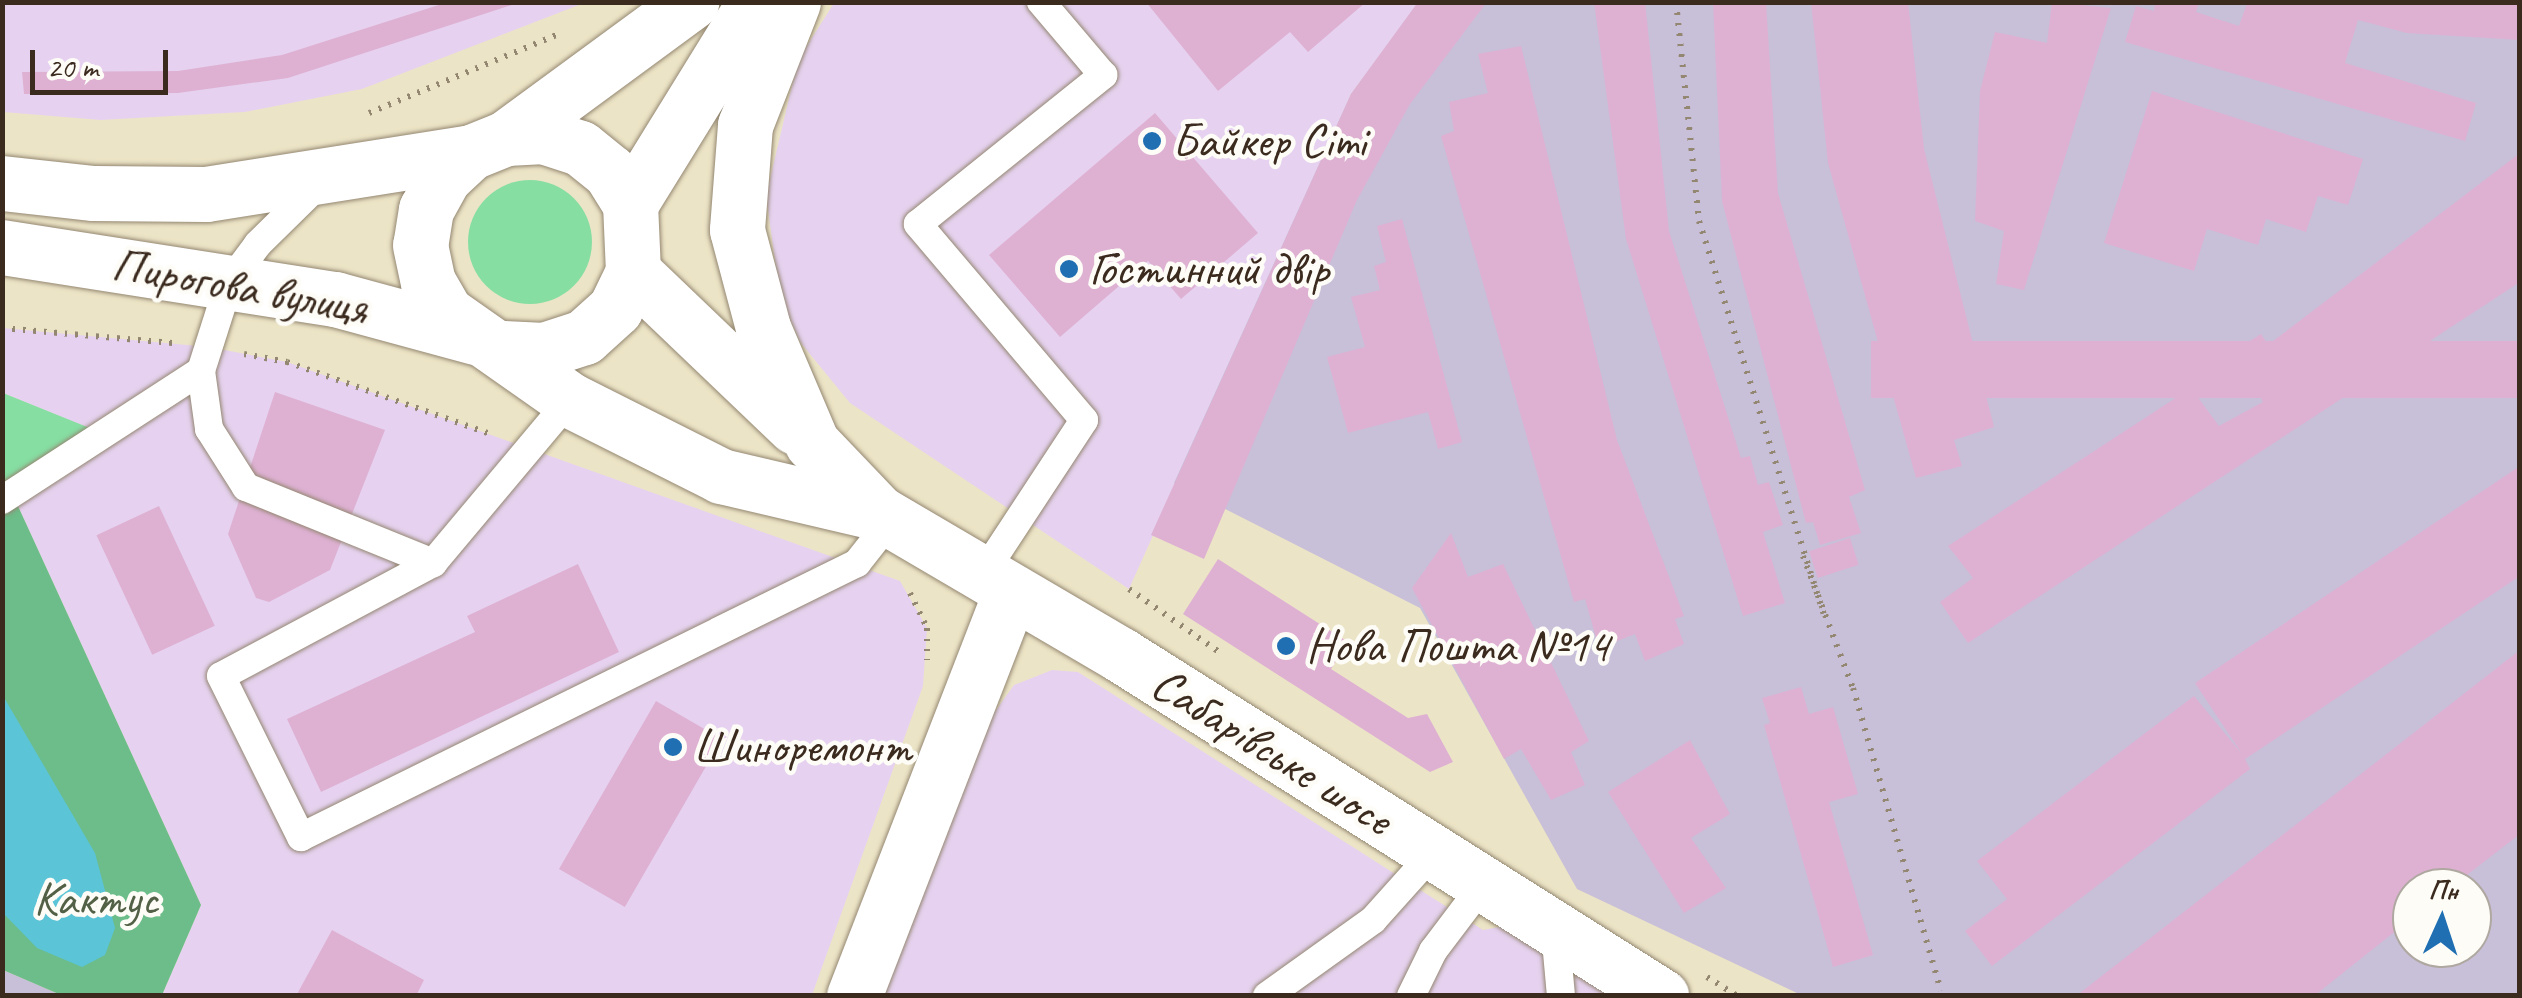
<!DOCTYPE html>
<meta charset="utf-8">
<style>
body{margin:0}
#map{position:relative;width:2522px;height:998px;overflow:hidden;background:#ece4c6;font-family:Caveat,sans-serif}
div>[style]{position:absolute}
.built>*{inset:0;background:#e6d2f0}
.industrial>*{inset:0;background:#c8bfd8}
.green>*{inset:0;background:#86dea3}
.round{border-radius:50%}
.forest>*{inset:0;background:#6cbd89}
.water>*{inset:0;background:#5bc4d7}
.building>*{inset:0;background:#deb1d3;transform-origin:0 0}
.path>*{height:6px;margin-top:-3px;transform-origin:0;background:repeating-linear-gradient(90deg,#948772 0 2.5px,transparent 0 10.5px)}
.roads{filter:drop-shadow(0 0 2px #948772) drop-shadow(0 0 2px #948772)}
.lane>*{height:28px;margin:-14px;padding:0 14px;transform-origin:14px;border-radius:14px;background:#fff}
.secondary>*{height:55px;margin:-27.5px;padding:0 27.5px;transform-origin:27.5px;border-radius:27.5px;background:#fff}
.path-bridge>*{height:6px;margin-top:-3px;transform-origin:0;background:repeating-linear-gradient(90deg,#948772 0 2.5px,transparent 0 10.5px)}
.dots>*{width:28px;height:28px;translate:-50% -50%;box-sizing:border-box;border:5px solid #fdfcf7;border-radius:50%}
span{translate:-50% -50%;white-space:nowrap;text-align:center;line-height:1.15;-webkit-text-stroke:9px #fdfcf7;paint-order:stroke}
.poi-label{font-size:48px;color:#3b2a1e}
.left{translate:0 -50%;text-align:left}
.street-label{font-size:48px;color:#3b2a1e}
.park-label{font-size:48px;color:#526046}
.frame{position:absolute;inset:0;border:5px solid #3b2a1e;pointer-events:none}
.north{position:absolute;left:2392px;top:868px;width:100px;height:100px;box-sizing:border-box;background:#fdfcf7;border:2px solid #afa8a0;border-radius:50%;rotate:3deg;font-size:28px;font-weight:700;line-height:40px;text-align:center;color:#3b2a1e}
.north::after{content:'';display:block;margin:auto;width:35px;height:45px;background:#1f6fb2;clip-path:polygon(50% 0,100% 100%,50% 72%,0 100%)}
.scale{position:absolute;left:30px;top:50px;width:138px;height:45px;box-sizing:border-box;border:5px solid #3b2a1e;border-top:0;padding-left:12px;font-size:30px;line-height:35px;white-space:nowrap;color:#3b2a1e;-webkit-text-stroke:8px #fdfcf7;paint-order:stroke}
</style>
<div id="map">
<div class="built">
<i style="clip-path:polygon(2px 3px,584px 3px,362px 89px,245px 112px,101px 120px,3px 112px)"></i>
<i style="clip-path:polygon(834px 3px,1418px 3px,1351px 94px,1129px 589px,850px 403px,800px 342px,780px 297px,766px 196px,798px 60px)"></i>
<i style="clip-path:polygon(2px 328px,209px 347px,287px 362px,900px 581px,927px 628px,923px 686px,812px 995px,162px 995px,201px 905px,12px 493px,106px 435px,3px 393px)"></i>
<i style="clip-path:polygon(1052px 670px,1078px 672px,1483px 930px,1540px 919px,1661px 996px,882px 996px,994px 713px,1014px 685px)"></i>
</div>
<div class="industrial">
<i style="clip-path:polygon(evenodd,1418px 3px,2519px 3px,2519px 995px,1801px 995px,1577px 889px,1420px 608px,1174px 483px,1351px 94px,1418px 3px,2412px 888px,2472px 888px,2472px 948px,2412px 948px,2412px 888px)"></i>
<i style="clip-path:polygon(3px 970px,61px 995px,3px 995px)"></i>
</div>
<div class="green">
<i class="round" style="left:468px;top:180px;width:124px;height:124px"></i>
<i style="clip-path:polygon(3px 393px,107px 435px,3px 500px)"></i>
</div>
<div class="forest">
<i style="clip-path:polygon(12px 493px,201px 905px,162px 995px,61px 995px,3px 970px,2px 500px)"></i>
</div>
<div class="water">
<i style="clip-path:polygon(2px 694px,95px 853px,115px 928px,105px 955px,82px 967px,37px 948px,3px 913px)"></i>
</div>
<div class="building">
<i style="clip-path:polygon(448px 2px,518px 3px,288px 78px,178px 93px,24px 94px,22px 72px,178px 71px,282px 55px)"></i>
<i style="clip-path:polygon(1146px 2px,1366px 2px,1308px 52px,1290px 32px,1218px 91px)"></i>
<i style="clip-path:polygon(1418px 2px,1487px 2px,1410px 104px,1357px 200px,1204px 559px,1151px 535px,1351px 94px)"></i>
<i style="clip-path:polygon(1594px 2px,1645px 2px,1669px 231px,1741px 458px,1750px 456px,1758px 485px,1769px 482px,1783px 525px,1763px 532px,1785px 603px,1743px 616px,1626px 239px)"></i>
<i style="clip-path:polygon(1713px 2px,1766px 2px,1778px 193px,1865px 490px,1849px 497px,1861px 533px,1820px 545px,1813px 522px,1806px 523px,1722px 201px)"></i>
<i style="clip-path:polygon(1811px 2px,1908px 2px,1924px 149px,1994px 427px,1954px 440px,1962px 466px,1916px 478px,1828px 163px)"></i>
<i style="clip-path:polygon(2052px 2px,2111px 8px,2024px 290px,1996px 284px,2004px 231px,1975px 221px,1980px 91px,1995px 32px,2047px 43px)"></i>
<i style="clip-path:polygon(2155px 2px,2199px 2px,2196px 12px,2239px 26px,2247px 3px,2520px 3px,2520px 40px,2407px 33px,2358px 20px,2345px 63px,2476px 103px,2465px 141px,2125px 42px,2136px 6px,2154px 11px)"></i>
<i style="clip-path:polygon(1521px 46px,1617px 440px,1684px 616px,1675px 619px,1684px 644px,1645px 661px,1635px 634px,1599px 648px,1585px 599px,1574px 602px,1441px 136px,1454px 131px,1449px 102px,1488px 93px,1478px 54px)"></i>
<i style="clip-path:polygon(2152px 91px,2363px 159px,2348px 205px,2318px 196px,2306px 232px,2266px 219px,2258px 245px,2207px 229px,2194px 271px,2104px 243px)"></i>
<i style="clip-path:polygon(1155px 113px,1258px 233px,1181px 299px,1148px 261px,1060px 337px,989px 255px)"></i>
<i style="clip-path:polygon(2520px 153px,2520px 282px,1968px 643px,1940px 602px,1973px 578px,1948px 546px,2191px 388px,2219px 426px,2263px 402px,2234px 351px,2261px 334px,2268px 345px)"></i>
<i style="clip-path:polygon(1402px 219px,1462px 442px,1438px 449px,1428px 412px,1348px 433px,1327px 357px,1365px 347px,1351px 297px,1380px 290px,1374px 266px,1386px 262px,1377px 226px)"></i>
<i style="left:2520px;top:341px;width:57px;height:649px;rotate:90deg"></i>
<i style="clip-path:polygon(275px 392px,385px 430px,330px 570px,269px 602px,256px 598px,228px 534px)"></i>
<i style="clip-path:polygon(2520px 466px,2520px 576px,2245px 759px,2250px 769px,1992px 966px,1965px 931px,2007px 899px,1977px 861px,2194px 696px,2242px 754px,2195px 683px)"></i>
<i style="left:159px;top:506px;width:132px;height:69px;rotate:65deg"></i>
<i style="clip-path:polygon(1451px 533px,1468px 577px,1503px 564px,1589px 741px,1571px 752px,1585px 785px,1551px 800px,1521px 749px,1504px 759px,1412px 588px)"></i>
<i style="left:1850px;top:538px;width:28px;height:43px;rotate:72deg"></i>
<i style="clip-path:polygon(1218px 559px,1348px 642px,1331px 669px,1408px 718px,1427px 714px,1453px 762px,1430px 772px,1183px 614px)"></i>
<i style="clip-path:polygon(578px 564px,619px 652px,321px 792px,287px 719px,475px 632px,467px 616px)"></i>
<i style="clip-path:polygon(2520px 650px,2520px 834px,2450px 888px,2412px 888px,2412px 918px,2314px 996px,2076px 996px)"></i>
<i style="clip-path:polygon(1801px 687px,1809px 714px,1833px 707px,1858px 794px,1829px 802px,1873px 955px,1833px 967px,1764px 725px,1770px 723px,1762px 698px)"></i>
<i style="left:656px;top:701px;width:76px;height:194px;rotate:30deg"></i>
<i style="clip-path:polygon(1690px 740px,1730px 814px,1691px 838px,1726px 888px,1684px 913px,1608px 792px)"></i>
<i style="clip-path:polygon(332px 930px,424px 980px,416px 996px,296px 996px)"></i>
</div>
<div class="path">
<i style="left:1676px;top:2px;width:220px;rotate:84deg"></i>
<i style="left:1699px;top:221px;width:412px;rotate:72.4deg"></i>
<i style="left:369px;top:113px;width:203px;rotate:-22.6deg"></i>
<i style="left:2px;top:328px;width:171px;rotate:5deg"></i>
<i style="left:244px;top:354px;width:44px;rotate:10.5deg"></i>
<i style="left:287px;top:362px;width:219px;rotate:19.5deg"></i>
<i style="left:1129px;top:589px;width:113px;rotate:35deg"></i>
<i style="left:910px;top:593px;width:39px;rotate:64deg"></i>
<i style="left:927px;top:628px;width:32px;rotate:90deg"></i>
<i style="left:1853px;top:688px;width:315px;rotate:73.8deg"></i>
<i style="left:1707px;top:977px;width:36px;rotate:32deg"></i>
</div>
<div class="roads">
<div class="lane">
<i style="left:319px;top:184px;width:86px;rotate:135.5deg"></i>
<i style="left:258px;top:244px;width:49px;rotate:126.6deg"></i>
<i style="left:229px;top:283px;width:92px;rotate:107.7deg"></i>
<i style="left:201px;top:371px;width:59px;rotate:82.1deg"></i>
<i style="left:209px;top:429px;width:69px;rotate:57.5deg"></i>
<i style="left:246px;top:487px;width:202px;rotate:22.1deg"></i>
<i style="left:433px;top:563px;width:213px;rotate:-50deg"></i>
<i style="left:2px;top:500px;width:237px;rotate:-33deg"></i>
<i style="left:433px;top:563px;width:240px;rotate:151.9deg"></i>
<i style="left:221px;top:676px;width:180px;rotate:63.6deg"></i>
<i style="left:301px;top:837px;width:620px;rotate:-26.23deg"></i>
<i style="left:857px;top:563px;width:55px;rotate:-51.7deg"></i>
<i style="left:983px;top:574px;width:184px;rotate:-56.7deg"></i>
<i style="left:1084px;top:420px;width:257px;rotate:-130.3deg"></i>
<i style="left:918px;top:224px;width:238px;rotate:-38.8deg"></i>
<i style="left:1103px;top:75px;width:96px;rotate:-130.3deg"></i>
<i style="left:1555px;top:930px;width:66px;rotate:84.8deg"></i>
<i style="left:1267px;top:996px;width:130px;rotate:-35.6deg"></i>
<i style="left:1373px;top:920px;width:91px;rotate:-48.1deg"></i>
<i style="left:1411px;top:996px;width:50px;rotate:-63.9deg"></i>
<i style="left:1433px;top:951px;width:83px;rotate:-52.9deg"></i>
</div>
<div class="secondary">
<i style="left:793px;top:2px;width:132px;rotate:111.3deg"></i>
<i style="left:745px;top:125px;width:105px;rotate:94.4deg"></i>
<i style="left:737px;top:230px;width:101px;rotate:75.1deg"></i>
<i style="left:763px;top:328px;width:125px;rotate:66.9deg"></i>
<i style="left:812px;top:443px;width:97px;rotate:46.3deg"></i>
<i style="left:879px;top:513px;width:281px;rotate:30.4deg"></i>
<i style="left:1121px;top:655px;width:639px;rotate:32.27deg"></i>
<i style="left:506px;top:138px;width:230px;rotate:-36.3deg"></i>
<i style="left:2px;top:183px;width:92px;rotate:6.3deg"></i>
<i style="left:93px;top:193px;width:113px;rotate:0.5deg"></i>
<i style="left:206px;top:194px;width:268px;rotate:-9deg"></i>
<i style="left:630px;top:204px;width:238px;rotate:-58.3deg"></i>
<i style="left:2px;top:247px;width:337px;rotate:8.9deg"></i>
<i style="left:335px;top:299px;width:145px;rotate:15.2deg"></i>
<i style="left:633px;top:272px;width:224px;rotate:43.7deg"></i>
<i style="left:503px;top:348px;width:41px;rotate:2.8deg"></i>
<i style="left:544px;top:350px;width:42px;rotate:-18deg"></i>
<i style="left:584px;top:337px;width:42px;rotate:-42.1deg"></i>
<i style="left:615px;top:309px;width:41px;rotate:-64.1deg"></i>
<i style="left:633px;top:272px;width:68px;rotate:-92.5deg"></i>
<i style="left:630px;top:204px;width:38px;rotate:-122deg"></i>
<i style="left:610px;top:172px;width:38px;rotate:-141deg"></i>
<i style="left:580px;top:148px;width:38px;rotate:-162deg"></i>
<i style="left:544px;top:136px;width:38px;rotate:177deg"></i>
<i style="left:506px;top:138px;width:38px;rotate:158deg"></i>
<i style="left:471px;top:152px;width:37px;rotate:137deg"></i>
<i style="left:444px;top:177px;width:37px;rotate:119deg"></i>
<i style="left:426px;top:209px;width:36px;rotate:99deg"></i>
<i style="left:420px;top:245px;width:38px;rotate:78deg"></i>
<i style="left:428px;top:282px;width:36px;rotate:60deg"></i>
<i style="left:446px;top:313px;width:151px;rotate:35.1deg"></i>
<i style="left:570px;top:400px;width:169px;rotate:26.7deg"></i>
<i style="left:721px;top:476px;width:162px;rotate:13.2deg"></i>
<i style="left:854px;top:996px;width:433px;rotate:-68.8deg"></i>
</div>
</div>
<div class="path-bridge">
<i style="left:1803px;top:556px;width:141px;rotate:69.3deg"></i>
</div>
<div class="dots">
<i style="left:1152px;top:141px;background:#1f6fb2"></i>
<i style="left:1069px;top:269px;background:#1f6fb2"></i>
<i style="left:1286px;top:646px;background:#1f6fb2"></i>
<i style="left:673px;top:747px;background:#1f6fb2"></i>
</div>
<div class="poi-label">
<span class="left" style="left:1172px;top:141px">Байкер Сіті</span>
<span class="left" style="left:1089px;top:269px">Гостинний двір</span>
<span class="left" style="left:1306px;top:646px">Нова Пошта №14</span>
<span class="left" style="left:693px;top:747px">Шиноремонт</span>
</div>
<div class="street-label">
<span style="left:240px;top:286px;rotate:10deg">Пирогова вулиця</span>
<span style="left:1272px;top:751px;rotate:32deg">Сабарівське шосе</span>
</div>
<div class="park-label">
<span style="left:96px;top:899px">Кактус</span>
</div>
<div class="frame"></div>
<div class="north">Пн</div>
<div class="scale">20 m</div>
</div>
